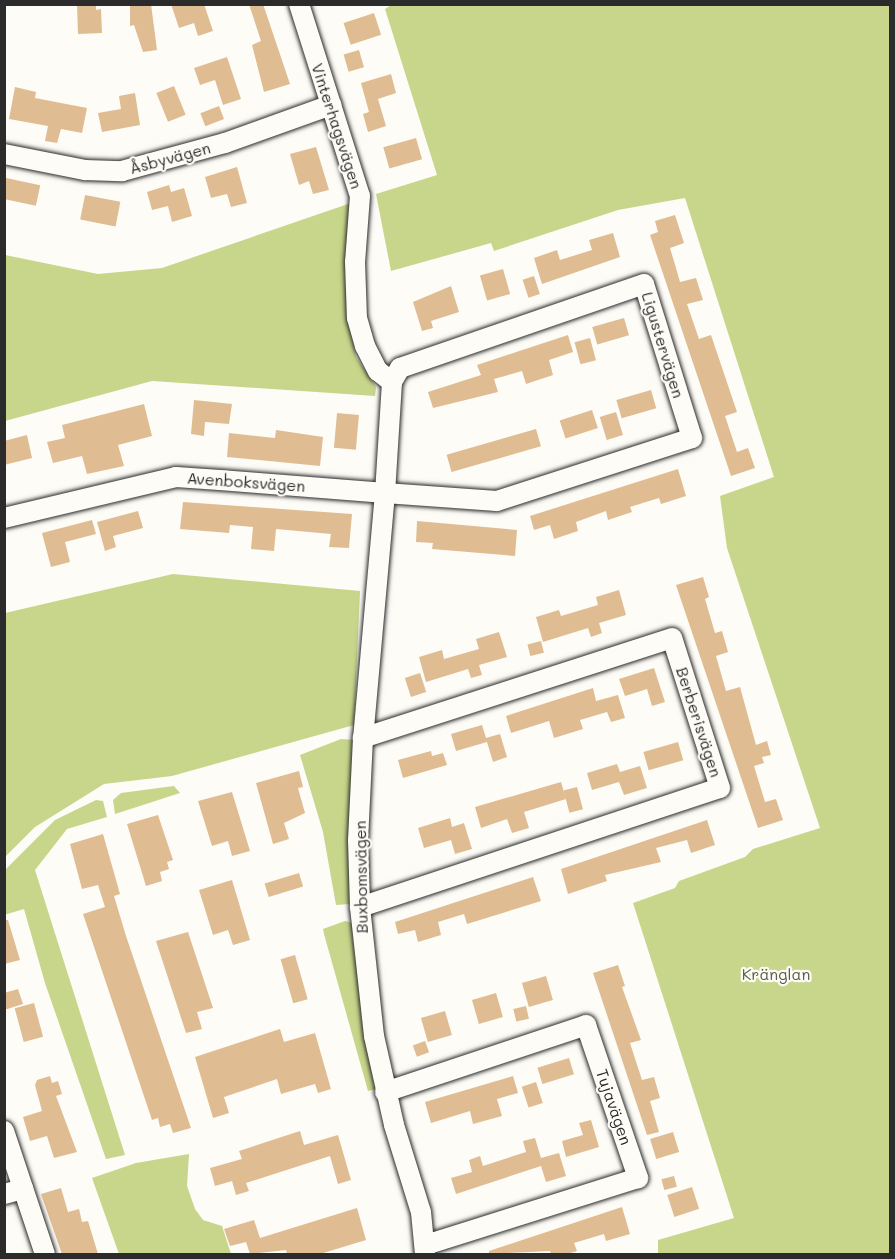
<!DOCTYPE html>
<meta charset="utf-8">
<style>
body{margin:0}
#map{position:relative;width:895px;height:1259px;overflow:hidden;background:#fdfcf7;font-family:Mali,sans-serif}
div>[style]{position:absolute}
.green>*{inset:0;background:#c7d68a}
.building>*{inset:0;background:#e0bc92;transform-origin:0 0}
.roads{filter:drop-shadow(0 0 2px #2b2b2b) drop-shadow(0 0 2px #2b2b2b)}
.minor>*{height:20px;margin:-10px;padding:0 10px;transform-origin:10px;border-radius:10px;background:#fdfcf7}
span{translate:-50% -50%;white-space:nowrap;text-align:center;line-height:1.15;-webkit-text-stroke:4.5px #fdfcf7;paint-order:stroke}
.street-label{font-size:16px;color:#2b2b2b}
.park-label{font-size:16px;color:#5a5e48}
.frame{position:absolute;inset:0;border:6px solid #2b2b2b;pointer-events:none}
</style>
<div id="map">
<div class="green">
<i style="clip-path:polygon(393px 4px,890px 5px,890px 1254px,658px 1254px,658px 1240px,734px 1218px,633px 903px,675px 888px,679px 881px,745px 857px,753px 849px,820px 828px,727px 548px,720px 496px,774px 477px,685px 198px,618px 210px,494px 251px,491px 243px,391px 271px,376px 194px,437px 175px,385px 9px)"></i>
<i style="clip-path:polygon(351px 203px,350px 326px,356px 357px,376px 387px,375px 396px,152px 381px,5px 421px,5px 255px,98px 274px,162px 268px)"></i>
<i style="clip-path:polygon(173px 574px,360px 591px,354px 725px,172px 776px,104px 784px,35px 827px,5px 857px,5px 613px)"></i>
<i style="clip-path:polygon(341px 739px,356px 740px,350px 904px,336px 905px,323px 832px,300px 755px)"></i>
<i style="clip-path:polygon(174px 786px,180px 793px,115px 814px,113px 800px,121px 793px)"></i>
<i style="clip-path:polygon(96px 800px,103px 801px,107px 817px,67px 829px,35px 870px,125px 1155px,106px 1159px,45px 983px,24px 909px,4px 915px,5px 870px,55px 820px)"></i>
<i style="clip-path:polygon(345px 921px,352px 923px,363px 1022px,376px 1089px,368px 1091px,324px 934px,323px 929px)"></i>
<i style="clip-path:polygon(189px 1154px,187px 1186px,195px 1209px,203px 1220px,222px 1226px,231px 1254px,119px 1254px,92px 1178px,136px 1163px)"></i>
</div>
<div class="building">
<i style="clip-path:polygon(77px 4px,96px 4px,96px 10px,101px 9px,102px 33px,78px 34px)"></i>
<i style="clip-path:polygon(130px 4px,151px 4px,157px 50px,143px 52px,134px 25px,130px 26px)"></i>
<i style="clip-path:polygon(171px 4px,204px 4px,213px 31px,198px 36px,194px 23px,179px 28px)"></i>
<i style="clip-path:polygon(249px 4px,263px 4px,290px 84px,264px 92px,252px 45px,261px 41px)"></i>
<i style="left:374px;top:13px;width:23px;height:32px;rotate:72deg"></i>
<i style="left:359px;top:50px;width:18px;height:16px;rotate:74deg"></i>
<i style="clip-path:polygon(227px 57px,241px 99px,223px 105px,215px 80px,200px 85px,194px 68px)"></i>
<i style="clip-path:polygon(391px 74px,396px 93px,378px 99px,386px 126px,368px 132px,363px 114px,369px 112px,361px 83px)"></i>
<i style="left:174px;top:86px;width:31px;height:19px;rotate:68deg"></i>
<i style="clip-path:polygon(15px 87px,36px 92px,35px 98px,87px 108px,82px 133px,61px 129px,57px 143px,45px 141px,48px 126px,9px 119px)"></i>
<i style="clip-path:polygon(135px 93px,140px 125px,102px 132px,98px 113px,121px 109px,119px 96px)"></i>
<i style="left:219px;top:106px;width:14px;height:20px;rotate:69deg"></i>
<i style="left:416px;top:138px;width:22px;height:34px;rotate:74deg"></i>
<i style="clip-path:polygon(316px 147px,329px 190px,313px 194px,309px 181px,299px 185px,290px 154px)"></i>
<i style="clip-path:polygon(237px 167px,247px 203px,231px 207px,227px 194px,211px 198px,205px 177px)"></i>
<i style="left:6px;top:178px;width:35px;height:21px;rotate:12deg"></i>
<i style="clip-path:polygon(169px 185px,171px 192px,184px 188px,192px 216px,172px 222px,168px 206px,152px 210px,147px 192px)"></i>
<i style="left:85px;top:195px;width:36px;height:25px;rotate:11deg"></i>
<i style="clip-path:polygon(675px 215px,684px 243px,670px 248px,676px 268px,680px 282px,696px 278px,703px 300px,687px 304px,699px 339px,711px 335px,737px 412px,725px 416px,737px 452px,748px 448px,755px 468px,731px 476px,650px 235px,658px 232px,655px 221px)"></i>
<i style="clip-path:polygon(613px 233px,620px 257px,542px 284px,534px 258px,557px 250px,560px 260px,592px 250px,589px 240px)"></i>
<i style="left:503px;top:269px;width:26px;height:24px;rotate:74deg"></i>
<i style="left:534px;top:276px;width:19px;height:12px;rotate:72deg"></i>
<i style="clip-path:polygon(451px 286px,459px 312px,431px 321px,433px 328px,422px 331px,413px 302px)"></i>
<i style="left:624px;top:318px;width:18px;height:33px;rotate:74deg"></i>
<i style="clip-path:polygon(568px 335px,573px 352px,549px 360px,553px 375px,526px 384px,522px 371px,494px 379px,498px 392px,433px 408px,428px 392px,481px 375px,477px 365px)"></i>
<i style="left:590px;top:338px;width:23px;height:16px;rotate:75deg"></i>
<i style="left:651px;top:390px;width:19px;height:36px;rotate:74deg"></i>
<i style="clip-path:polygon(194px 400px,232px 404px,229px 424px,205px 422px,204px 436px,191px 434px)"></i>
<i style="clip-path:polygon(144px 404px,152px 436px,118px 445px,124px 466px,87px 474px,82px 456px,53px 463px,47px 442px,65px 438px,62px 425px)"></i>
<i style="left:592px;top:410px;width:19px;height:34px;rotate:72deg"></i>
<i style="left:616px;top:412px;width:24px;height:17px;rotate:73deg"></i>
<i style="left:337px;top:413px;width:22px;height:35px;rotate:5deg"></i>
<i style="left:536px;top:429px;width:18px;height:93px;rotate:74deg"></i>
<i style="clip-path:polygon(276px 430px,323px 437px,320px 466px,227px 457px,229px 433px,275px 438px)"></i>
<i style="clip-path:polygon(27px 435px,32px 458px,4px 465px,4px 441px)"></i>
<i style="clip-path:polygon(678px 469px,686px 496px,661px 504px,659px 498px,630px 507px,632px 512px,608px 520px,606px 511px,576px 522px,578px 531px,554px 539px,550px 525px,534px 530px,530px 516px)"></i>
<i style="clip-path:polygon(183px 502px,352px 514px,349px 548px,329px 547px,331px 534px,276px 529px,274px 551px,251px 549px,253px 527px,230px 525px,229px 533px,180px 529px)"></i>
<i style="clip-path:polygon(138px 511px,143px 528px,113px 536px,116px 547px,105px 551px,97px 522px)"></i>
<i style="clip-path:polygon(92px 520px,96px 534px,65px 542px,70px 562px,51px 567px,42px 533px)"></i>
<i style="clip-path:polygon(417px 521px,517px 530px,515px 556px,432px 549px,433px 543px,416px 542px)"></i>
<i style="clip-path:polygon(703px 577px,709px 597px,705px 599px,715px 633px,722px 631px,728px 652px,716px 656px,726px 691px,740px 687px,756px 745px,767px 741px,771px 755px,762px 757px,764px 763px,754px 766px,765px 802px,776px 799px,783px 820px,758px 828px,676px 585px)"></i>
<i style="clip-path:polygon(619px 590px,626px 615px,599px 623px,602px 633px,591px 637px,588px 628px,543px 642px,536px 617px,559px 610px,561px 616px,598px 605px,596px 597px)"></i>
<i style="clip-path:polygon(499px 632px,507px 657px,479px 665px,482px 675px,471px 678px,468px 669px,426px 682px,419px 657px,442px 650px,444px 659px,479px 649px,476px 639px)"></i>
<i style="left:541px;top:641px;width:12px;height:14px;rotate:76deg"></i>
<i style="clip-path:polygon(654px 668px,665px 702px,652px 706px,647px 689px,625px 696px,619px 679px)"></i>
<i style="left:420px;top:673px;width:20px;height:16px;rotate:72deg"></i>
<i style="clip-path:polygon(593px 688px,596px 701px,618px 695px,625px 718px,611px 722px,607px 712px,580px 720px,583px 729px,554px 738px,549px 721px,511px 733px,506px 716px)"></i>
<i style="clip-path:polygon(482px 725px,486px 738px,500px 734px,507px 757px,493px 762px,487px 742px,456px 751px,451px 734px)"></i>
<i style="left:678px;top:742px;width:19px;height:36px;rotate:74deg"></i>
<i style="clip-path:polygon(431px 751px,432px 756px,443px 753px,447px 765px,403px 778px,398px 760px)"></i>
<i style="clip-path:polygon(617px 764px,620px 772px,640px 766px,647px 788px,624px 795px,619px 782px,592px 790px,587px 773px)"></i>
<i style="clip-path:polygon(299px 771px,303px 787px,298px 788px,305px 813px,284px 823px,289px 839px,273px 844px,256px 783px)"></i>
<i style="clip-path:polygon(561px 782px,566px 799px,524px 812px,529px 828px,512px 833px,507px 819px,481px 828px,475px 807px)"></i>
<i style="left:577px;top:787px;width:23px;height:14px;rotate:75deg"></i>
<i style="clip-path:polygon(232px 792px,250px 851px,232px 856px,228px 841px,212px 846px,198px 801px)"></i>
<i style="clip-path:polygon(158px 815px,173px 860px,167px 862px,169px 869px,160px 872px,162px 881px,146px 886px,127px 824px)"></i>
<i style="clip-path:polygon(450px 818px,452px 827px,464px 823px,472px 849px,455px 854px,451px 840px,424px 848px,418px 828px)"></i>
<i style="clip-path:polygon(707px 820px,715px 845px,691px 853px,687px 840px,656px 848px,661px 862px,605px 875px,607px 881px,568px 894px,561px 869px)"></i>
<i style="clip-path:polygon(103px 834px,120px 894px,114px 896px,126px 936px,191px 1128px,173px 1133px,170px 1124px,160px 1127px,158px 1118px,152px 1120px,83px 914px,105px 907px,98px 885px,82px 889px,70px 844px)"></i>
<i style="left:299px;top:873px;width:14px;height:36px;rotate:73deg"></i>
<i style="clip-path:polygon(533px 877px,541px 901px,467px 924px,464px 914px,438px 922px,441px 935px,418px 942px,415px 930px,398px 934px,395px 922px)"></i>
<i style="clip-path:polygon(232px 880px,250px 940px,233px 945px,228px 930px,213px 935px,199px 890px)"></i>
<i style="clip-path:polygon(4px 920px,8px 920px,20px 960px,4px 964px)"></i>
<i style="clip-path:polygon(188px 932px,213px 1008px,197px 1012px,202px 1029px,186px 1033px,156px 941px)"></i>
<i style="left:295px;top:955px;width:46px;height:15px;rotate:74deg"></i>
<i style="clip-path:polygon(618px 965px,625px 986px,622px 987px,641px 1040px,630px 1043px,642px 1080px,654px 1077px,660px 1098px,650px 1101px,659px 1132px,647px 1135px,593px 973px)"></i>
<i style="left:546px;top:976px;width:25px;height:25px;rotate:74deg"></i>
<i style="clip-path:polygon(18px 989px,23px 1004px,4px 1010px,4px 993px)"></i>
<i style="left:496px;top:993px;width:25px;height:25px;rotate:74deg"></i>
<i style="left:34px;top:1003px;width:35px;height:20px;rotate:75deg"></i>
<i style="left:526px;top:1006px;width:13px;height:13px;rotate:77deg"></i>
<i style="left:445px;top:1011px;width:25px;height:25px;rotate:74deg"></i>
<i style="clip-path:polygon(280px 1029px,284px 1042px,315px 1033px,331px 1089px,318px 1093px,315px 1084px,281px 1094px,277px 1079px,224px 1097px,229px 1113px,213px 1118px,195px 1057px)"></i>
<i style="left:425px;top:1041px;width:12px;height:13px;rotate:70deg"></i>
<i style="left:569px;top:1058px;width:17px;height:33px;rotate:73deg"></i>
<i style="clip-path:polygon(50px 1076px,52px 1083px,58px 1081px,62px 1094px,56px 1096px,77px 1152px,54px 1158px,47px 1136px,30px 1141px,23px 1117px,42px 1111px,35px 1085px,37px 1080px)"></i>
<i style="clip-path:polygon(513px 1076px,518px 1093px,497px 1099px,502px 1116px,473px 1124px,470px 1111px,431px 1123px,425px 1102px)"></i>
<i style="left:536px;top:1082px;width:22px;height:15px;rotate:72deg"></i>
<i style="clip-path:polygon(591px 1120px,599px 1147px,566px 1157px,562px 1141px,583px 1135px,579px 1123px)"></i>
<i style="clip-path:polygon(300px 1131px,304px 1145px,338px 1135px,351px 1180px,338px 1184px,330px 1156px,246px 1183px,249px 1191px,236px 1195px,232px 1181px,215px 1186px,210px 1168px,242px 1159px,239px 1151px)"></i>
<i style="left:673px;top:1132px;width:21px;height:24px;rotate:73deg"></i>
<i style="clip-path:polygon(535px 1138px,541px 1158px,559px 1153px,566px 1176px,546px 1182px,541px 1166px,456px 1194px,451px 1178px,472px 1172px,469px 1160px,480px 1156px,483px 1166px,526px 1152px,523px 1141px)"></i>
<i style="left:674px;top:1176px;width:11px;height:13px;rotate:75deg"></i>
<i style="left:692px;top:1187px;width:23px;height:26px;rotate:72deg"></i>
<i style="clip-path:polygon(61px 1188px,68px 1212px,79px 1209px,82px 1222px,88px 1221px,98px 1254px,62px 1254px,41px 1194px)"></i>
<i style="clip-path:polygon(622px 1207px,630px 1234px,606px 1241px,604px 1234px,574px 1243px,577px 1251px,567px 1254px,551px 1254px,550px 1251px,489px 1254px,489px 1251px)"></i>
<i style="clip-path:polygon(357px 1208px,366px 1240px,320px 1254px,287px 1254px,286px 1250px,250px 1254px,246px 1242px,230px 1246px,224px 1229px,254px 1220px,260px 1238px)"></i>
</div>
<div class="roads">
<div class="minor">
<i style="left:299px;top:4px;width:201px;rotate:72.4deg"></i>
<i style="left:360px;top:196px;width:66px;rotate:94.3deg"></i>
<i style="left:355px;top:262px;width:56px;rotate:88deg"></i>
<i style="left:357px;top:318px;width:29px;rotate:74deg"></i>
<i style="left:365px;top:346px;width:28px;rotate:63deg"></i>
<i style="left:378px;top:371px;width:18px;rotate:38deg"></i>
<i style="left:4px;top:154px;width:83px;rotate:11.2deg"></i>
<i style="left:85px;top:170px;width:37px;rotate:2deg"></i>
<i style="left:122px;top:171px;width:107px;rotate:-15.2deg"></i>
<i style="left:225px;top:143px;width:113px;rotate:-19.7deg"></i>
<i style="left:4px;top:518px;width:177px;rotate:-13.4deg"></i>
<i style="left:176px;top:477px;width:44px;rotate:3.9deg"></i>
<i style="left:220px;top:480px;width:166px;rotate:4.5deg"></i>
<i style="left:385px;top:493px;width:112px;rotate:4.1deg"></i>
<i style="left:497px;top:501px;width:205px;rotate:-17.9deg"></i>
<i style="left:692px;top:438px;width:161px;rotate:-107.3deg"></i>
<i style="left:644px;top:284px;width:258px;rotate:161deg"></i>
<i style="left:400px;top:368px;width:16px;rotate:120deg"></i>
<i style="left:392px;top:382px;width:111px;rotate:93.6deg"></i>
<i style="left:385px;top:493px;width:246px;rotate:95.1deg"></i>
<i style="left:363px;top:738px;width:102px;rotate:92.8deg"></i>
<i style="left:358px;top:840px;width:67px;rotate:88.3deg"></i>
<i style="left:360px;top:907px;width:130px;rotate:83.8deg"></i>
<i style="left:374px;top:1036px;width:91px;rotate:77.3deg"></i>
<i style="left:394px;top:1125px;width:91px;rotate:72.8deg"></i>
<i style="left:421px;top:1212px;width:42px;rotate:84.6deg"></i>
<i style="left:360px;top:907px;width:379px;rotate:-18.3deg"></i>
<i style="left:720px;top:788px;width:157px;rotate:-107.7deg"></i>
<i style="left:672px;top:638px;width:325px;rotate:162.1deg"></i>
<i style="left:385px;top:1092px;width:212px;rotate:-18.4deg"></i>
<i style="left:586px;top:1025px;width:162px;rotate:71.2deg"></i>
<i style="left:638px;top:1178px;width:222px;rotate:162.5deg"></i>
<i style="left:4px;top:1131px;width:130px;rotate:71.6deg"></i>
<i style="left:4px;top:1194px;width:20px;rotate:-15deg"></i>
</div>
</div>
<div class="street-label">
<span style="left:337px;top:126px;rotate:72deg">Vinterhagsvägen</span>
<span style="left:170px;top:158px;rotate:-15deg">Åsbyvägen</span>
<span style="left:663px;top:345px;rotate:73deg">Ligustervägen</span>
<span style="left:246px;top:482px;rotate:4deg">Avenboksvägen</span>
<span style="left:699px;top:722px;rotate:72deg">Berberisvägen</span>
<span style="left:361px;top:877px;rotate:-91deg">Buxbomsvägen</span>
<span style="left:614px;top:1107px;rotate:71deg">Tujavägen</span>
</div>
<div class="park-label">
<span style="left:776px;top:974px">Kränglan</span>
</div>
<div class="frame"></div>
</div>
